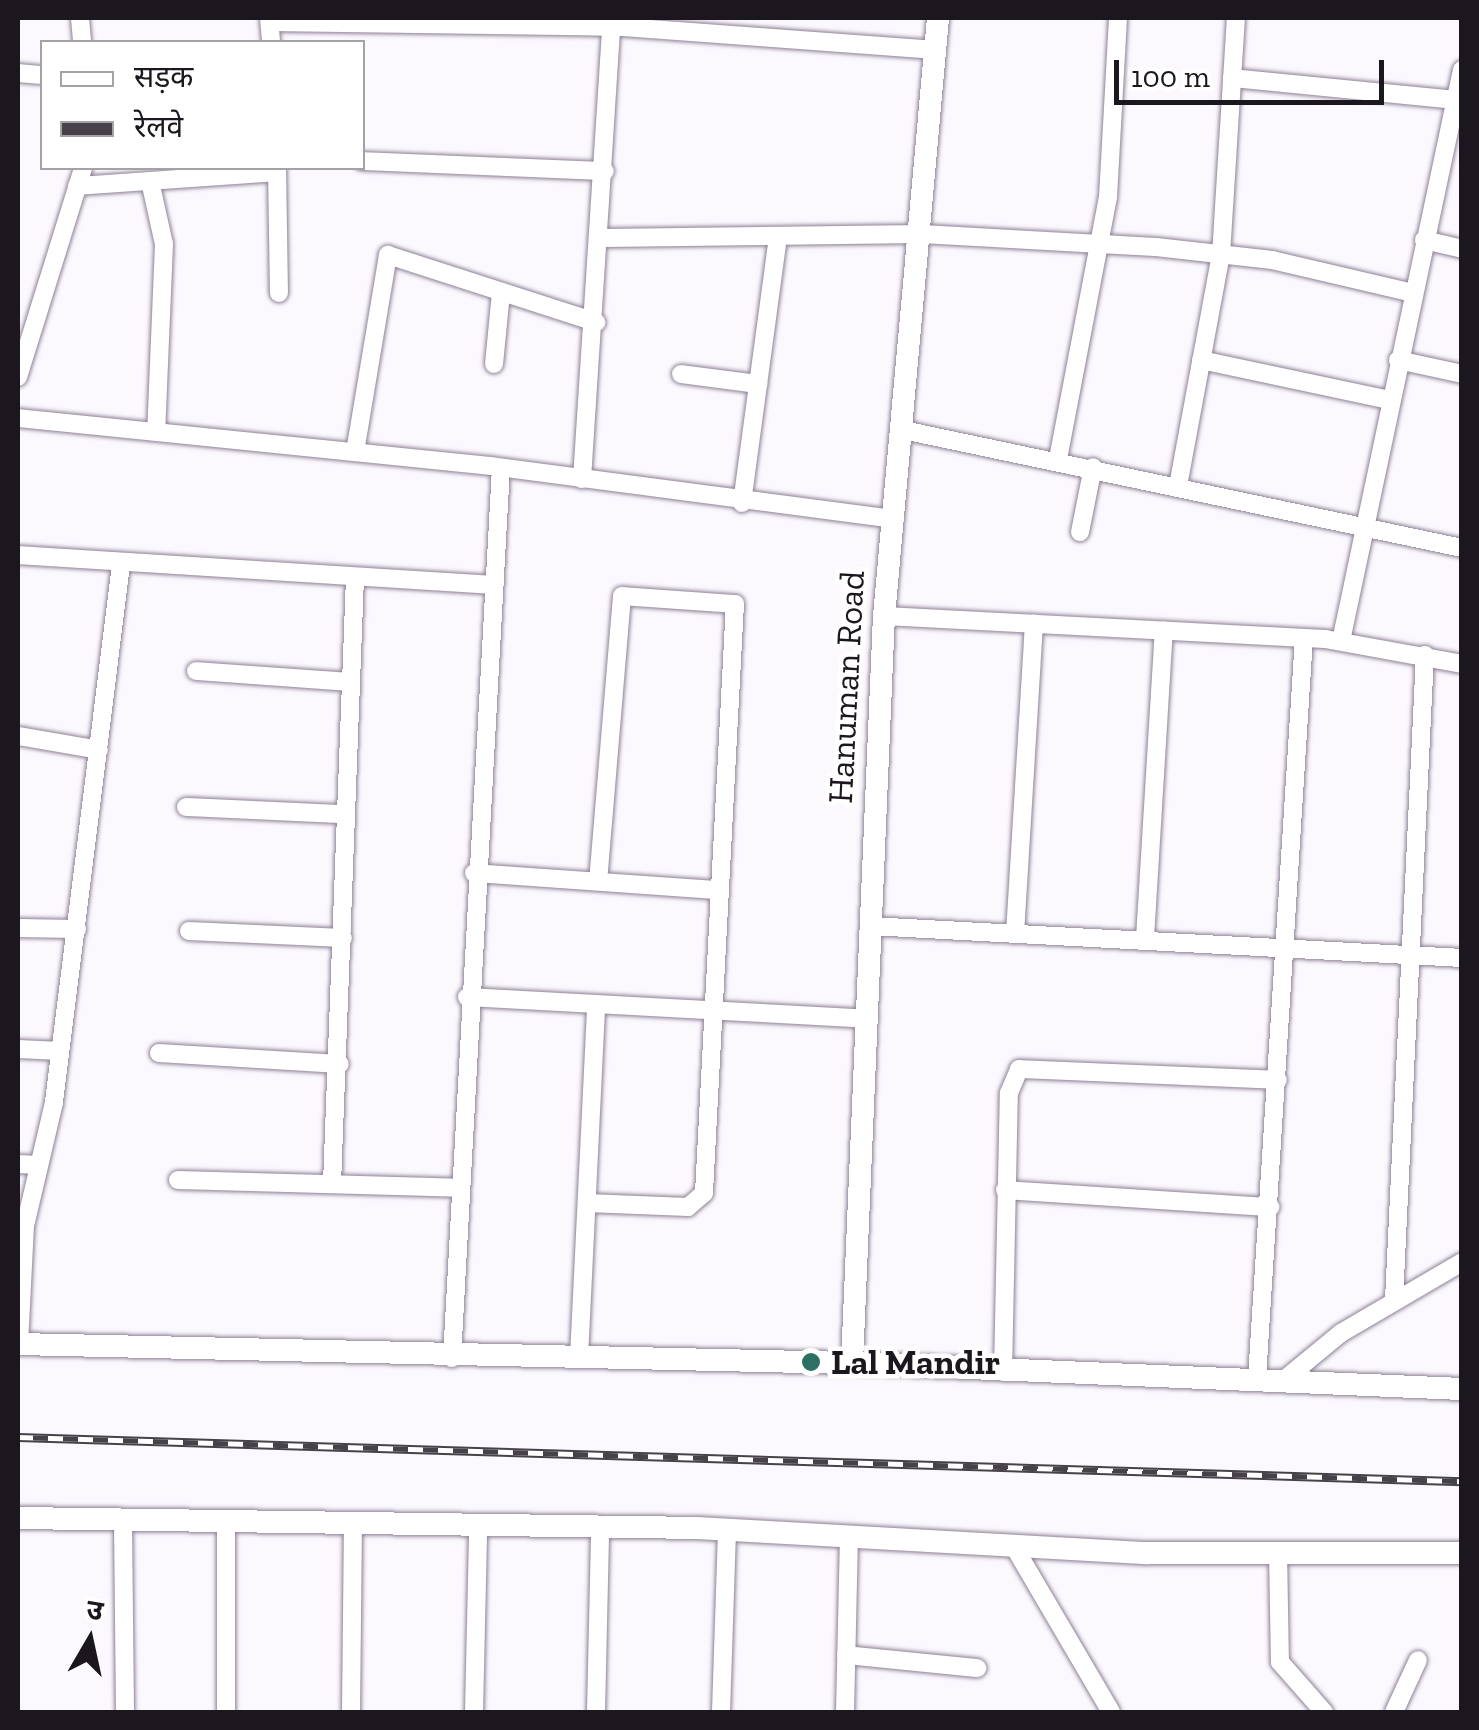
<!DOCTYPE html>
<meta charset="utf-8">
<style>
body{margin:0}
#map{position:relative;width:1479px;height:1730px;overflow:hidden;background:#fcf9fe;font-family:"Zilla Slab","Noto Sans Devanagari",serif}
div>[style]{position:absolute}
.roads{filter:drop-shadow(0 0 2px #8e8096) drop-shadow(0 0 2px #8e8096)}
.minor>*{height:18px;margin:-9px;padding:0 9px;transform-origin:9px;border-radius:9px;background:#fff}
.tertiary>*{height:22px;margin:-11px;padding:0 11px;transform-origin:11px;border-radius:11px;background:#fff}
.rail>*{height:9px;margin-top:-4.5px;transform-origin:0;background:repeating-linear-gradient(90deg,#fff 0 15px,#474149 0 30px);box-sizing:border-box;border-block:2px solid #474149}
.dots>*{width:28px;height:28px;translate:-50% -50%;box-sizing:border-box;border:5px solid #fff;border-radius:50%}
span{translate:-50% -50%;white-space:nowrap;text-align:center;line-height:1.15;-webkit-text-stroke:9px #fff;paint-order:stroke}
.street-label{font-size:35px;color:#1c161f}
.poi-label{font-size:35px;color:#1c161f;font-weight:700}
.left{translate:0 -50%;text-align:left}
.frame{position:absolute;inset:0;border:20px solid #1c161f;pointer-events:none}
.legend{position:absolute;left:40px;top:40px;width:325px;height:130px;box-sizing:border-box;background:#fff;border:2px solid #a4a2a5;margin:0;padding:12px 18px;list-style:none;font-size:30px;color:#1c161f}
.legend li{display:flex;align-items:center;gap:20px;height:50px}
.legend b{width:50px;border:2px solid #a4a2a5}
.north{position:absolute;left:40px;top:1590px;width:100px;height:100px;-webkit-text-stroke:8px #fff;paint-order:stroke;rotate:9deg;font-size:28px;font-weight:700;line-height:40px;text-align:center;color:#1c161f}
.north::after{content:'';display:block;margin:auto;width:35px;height:45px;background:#1c161f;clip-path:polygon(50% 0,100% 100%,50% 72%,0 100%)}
.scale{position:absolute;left:1114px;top:60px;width:270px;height:45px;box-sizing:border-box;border:5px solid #1c161f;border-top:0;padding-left:12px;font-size:30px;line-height:35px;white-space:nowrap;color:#1c161f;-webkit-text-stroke:8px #fff;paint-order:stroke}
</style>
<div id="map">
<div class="roads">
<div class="minor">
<i style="left:80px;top:18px;width:24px;rotate:85deg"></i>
<i style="left:269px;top:18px;width:24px;rotate:85deg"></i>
<i style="left:270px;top:22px;width:353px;rotate:0.8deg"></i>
<i style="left:623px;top:27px;width:314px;rotate:4.2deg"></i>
<i style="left:18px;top:73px;width:24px;rotate:5deg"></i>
<i style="left:1232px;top:78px;width:224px;rotate:5.6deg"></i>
<i style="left:362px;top:161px;width:243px;rotate:2.4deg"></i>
<i style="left:277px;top:168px;width:125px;rotate:89.1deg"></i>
<i style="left:150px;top:181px;width:65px;rotate:77.5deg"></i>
<i style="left:164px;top:244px;width:188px;rotate:92.4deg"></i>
<i style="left:77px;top:186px;width:200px;rotate:-4deg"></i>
<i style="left:603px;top:238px;width:319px;rotate:-0.7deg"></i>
<i style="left:922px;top:234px;width:234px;rotate:3.2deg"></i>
<i style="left:1156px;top:247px;width:117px;rotate:6.4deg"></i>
<i style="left:1272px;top:260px;width:145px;rotate:13.2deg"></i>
<i style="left:1424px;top:240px;width:39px;rotate:13deg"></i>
<i style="left:1201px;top:360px;width:192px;rotate:12deg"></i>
<i style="left:1398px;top:360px;width:66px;rotate:12.3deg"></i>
<i style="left:494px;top:364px;width:72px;rotate:-84.4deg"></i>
<i style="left:681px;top:374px;width:78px;rotate:7.4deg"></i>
<i style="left:18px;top:377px;width:219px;rotate:-72.7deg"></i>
<i style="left:18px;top:418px;width:475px;rotate:5.8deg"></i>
<i style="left:491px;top:466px;width:404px;rotate:7.5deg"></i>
<i style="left:903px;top:430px;width:571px;rotate:11.92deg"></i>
<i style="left:355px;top:452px;width:200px;rotate:-80.5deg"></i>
<i style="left:388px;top:255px;width:219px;rotate:17.9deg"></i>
<i style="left:1058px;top:459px;width:267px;rotate:-79.2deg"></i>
<i style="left:1108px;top:197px;width:179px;rotate:-86.8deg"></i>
<i style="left:582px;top:479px;width:453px;rotate:-86.3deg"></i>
<i style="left:1178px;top:486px;width:235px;rotate:-79.5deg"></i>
<i style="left:1221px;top:255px;width:237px;rotate:-86.4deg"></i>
<i style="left:742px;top:503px;width:269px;rotate:-82.3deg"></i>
<i style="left:1080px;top:532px;width:66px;rotate:-78.7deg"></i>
<i style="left:18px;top:555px;width:476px;rotate:3.6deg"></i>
<i style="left:884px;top:616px;width:442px;rotate:3deg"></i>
<i style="left:1325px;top:639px;width:139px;rotate:10.3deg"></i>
<i style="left:1341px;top:641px;width:584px;rotate:-78.04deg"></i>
<i style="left:196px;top:671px;width:153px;rotate:4.1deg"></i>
<i style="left:18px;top:736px;width:82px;rotate:9.8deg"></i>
<i style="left:186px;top:807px;width:155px;rotate:2.6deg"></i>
<i style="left:474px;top:873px;width:244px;rotate:4deg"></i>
<i style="left:870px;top:926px;width:593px;rotate:3.09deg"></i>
<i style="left:18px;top:928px;width:59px;rotate:1deg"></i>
<i style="left:189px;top:931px;width:154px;rotate:2.6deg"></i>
<i style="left:1015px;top:934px;width:311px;rotate:-86.5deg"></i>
<i style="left:1145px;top:938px;width:308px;rotate:-86.5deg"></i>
<i style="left:467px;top:997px;width:401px;rotate:3.1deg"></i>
<i style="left:18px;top:1049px;width:42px;rotate:2.7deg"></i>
<i style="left:159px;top:1053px;width:181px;rotate:3.5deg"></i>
<i style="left:18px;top:1164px;width:21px;rotate:3deg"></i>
<i style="left:178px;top:1180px;width:281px;rotate:1.6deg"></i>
<i style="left:332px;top:1184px;width:607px;rotate:-87.83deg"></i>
<i style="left:1005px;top:1190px;width:266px;rotate:3.7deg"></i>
<i style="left:587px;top:1203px;width:101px;rotate:2.3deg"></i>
<i style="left:688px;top:1207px;width:21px;rotate:-41deg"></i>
<i style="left:704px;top:1193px;width:590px;rotate:-86.99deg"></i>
<i style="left:735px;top:604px;width:113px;rotate:-176deg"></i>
<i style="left:622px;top:596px;width:286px;rotate:94.8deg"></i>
<i style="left:1394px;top:1300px;width:646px;rotate:-87.25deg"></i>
<i style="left:19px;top:1344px;width:118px;rotate:-87.1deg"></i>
<i style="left:25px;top:1226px;width:127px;rotate:-76.8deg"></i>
<i style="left:54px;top:1102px;width:541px;rotate:-82.89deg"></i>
<i style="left:579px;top:1357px;width:353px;rotate:-87.2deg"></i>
<i style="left:452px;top:1358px;width:890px;rotate:-86.85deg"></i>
<i style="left:1003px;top:1372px;width:279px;rotate:-88.8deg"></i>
<i style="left:1009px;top:1093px;width:26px;rotate:-67deg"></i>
<i style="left:1019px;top:1069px;width:259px;rotate:2.4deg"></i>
<i style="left:1257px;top:1378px;width:741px;rotate:-86.37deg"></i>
<i style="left:1284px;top:1380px;width:74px;rotate:-39.5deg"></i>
<i style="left:1341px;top:1333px;width:140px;rotate:-30.4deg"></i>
<i style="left:123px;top:1522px;width:190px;rotate:89.4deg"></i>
<i style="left:226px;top:1525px;width:187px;rotate:90deg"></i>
<i style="left:1016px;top:1550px;width:188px;rotate:59.6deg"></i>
<i style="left:1278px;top:1551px;width:111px;rotate:89deg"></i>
<i style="left:1280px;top:1662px;width:67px;rotate:48.7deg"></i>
<i style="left:846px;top:1655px;width:132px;rotate:5.7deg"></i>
<i style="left:351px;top:1712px;width:185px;rotate:-89.4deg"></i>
<i style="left:474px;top:1712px;width:183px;rotate:-88.7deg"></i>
<i style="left:596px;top:1712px;width:183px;rotate:-88.7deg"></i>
<i style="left:721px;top:1712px;width:180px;rotate:-88.1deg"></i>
<i style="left:845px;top:1712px;width:170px;rotate:-88.7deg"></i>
<i style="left:1394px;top:1712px;width:57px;rotate:-65.2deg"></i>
</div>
<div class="tertiary">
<i style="left:18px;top:1344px;width:834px;rotate:1.31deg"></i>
<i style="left:852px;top:1363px;width:611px;rotate:2.44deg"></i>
<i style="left:852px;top:1363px;width:748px;rotate:-87.55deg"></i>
<i style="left:884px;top:616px;width:600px;rotate:-84.84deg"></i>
<i style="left:18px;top:1518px;width:679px;rotate:0.84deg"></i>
<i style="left:697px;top:1528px;width:451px;rotate:3.2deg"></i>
<i style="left:1147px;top:1553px;width:315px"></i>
</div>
</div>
<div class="rail">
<i style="left:18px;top:1437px;width:1445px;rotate:1.75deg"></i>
</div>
<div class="dots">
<i style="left:811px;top:1362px;background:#2c7063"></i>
</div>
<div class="street-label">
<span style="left:846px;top:687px;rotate:-87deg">Hanuman Road</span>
</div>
<div class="poi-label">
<span class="left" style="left:831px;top:1362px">Lal Mandir</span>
</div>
<div class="frame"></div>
<ul class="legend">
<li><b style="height:12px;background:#fff"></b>सड़क</li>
<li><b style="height:12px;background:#474149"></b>रेलवे</li>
</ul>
<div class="north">उ</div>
<div class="scale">100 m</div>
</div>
